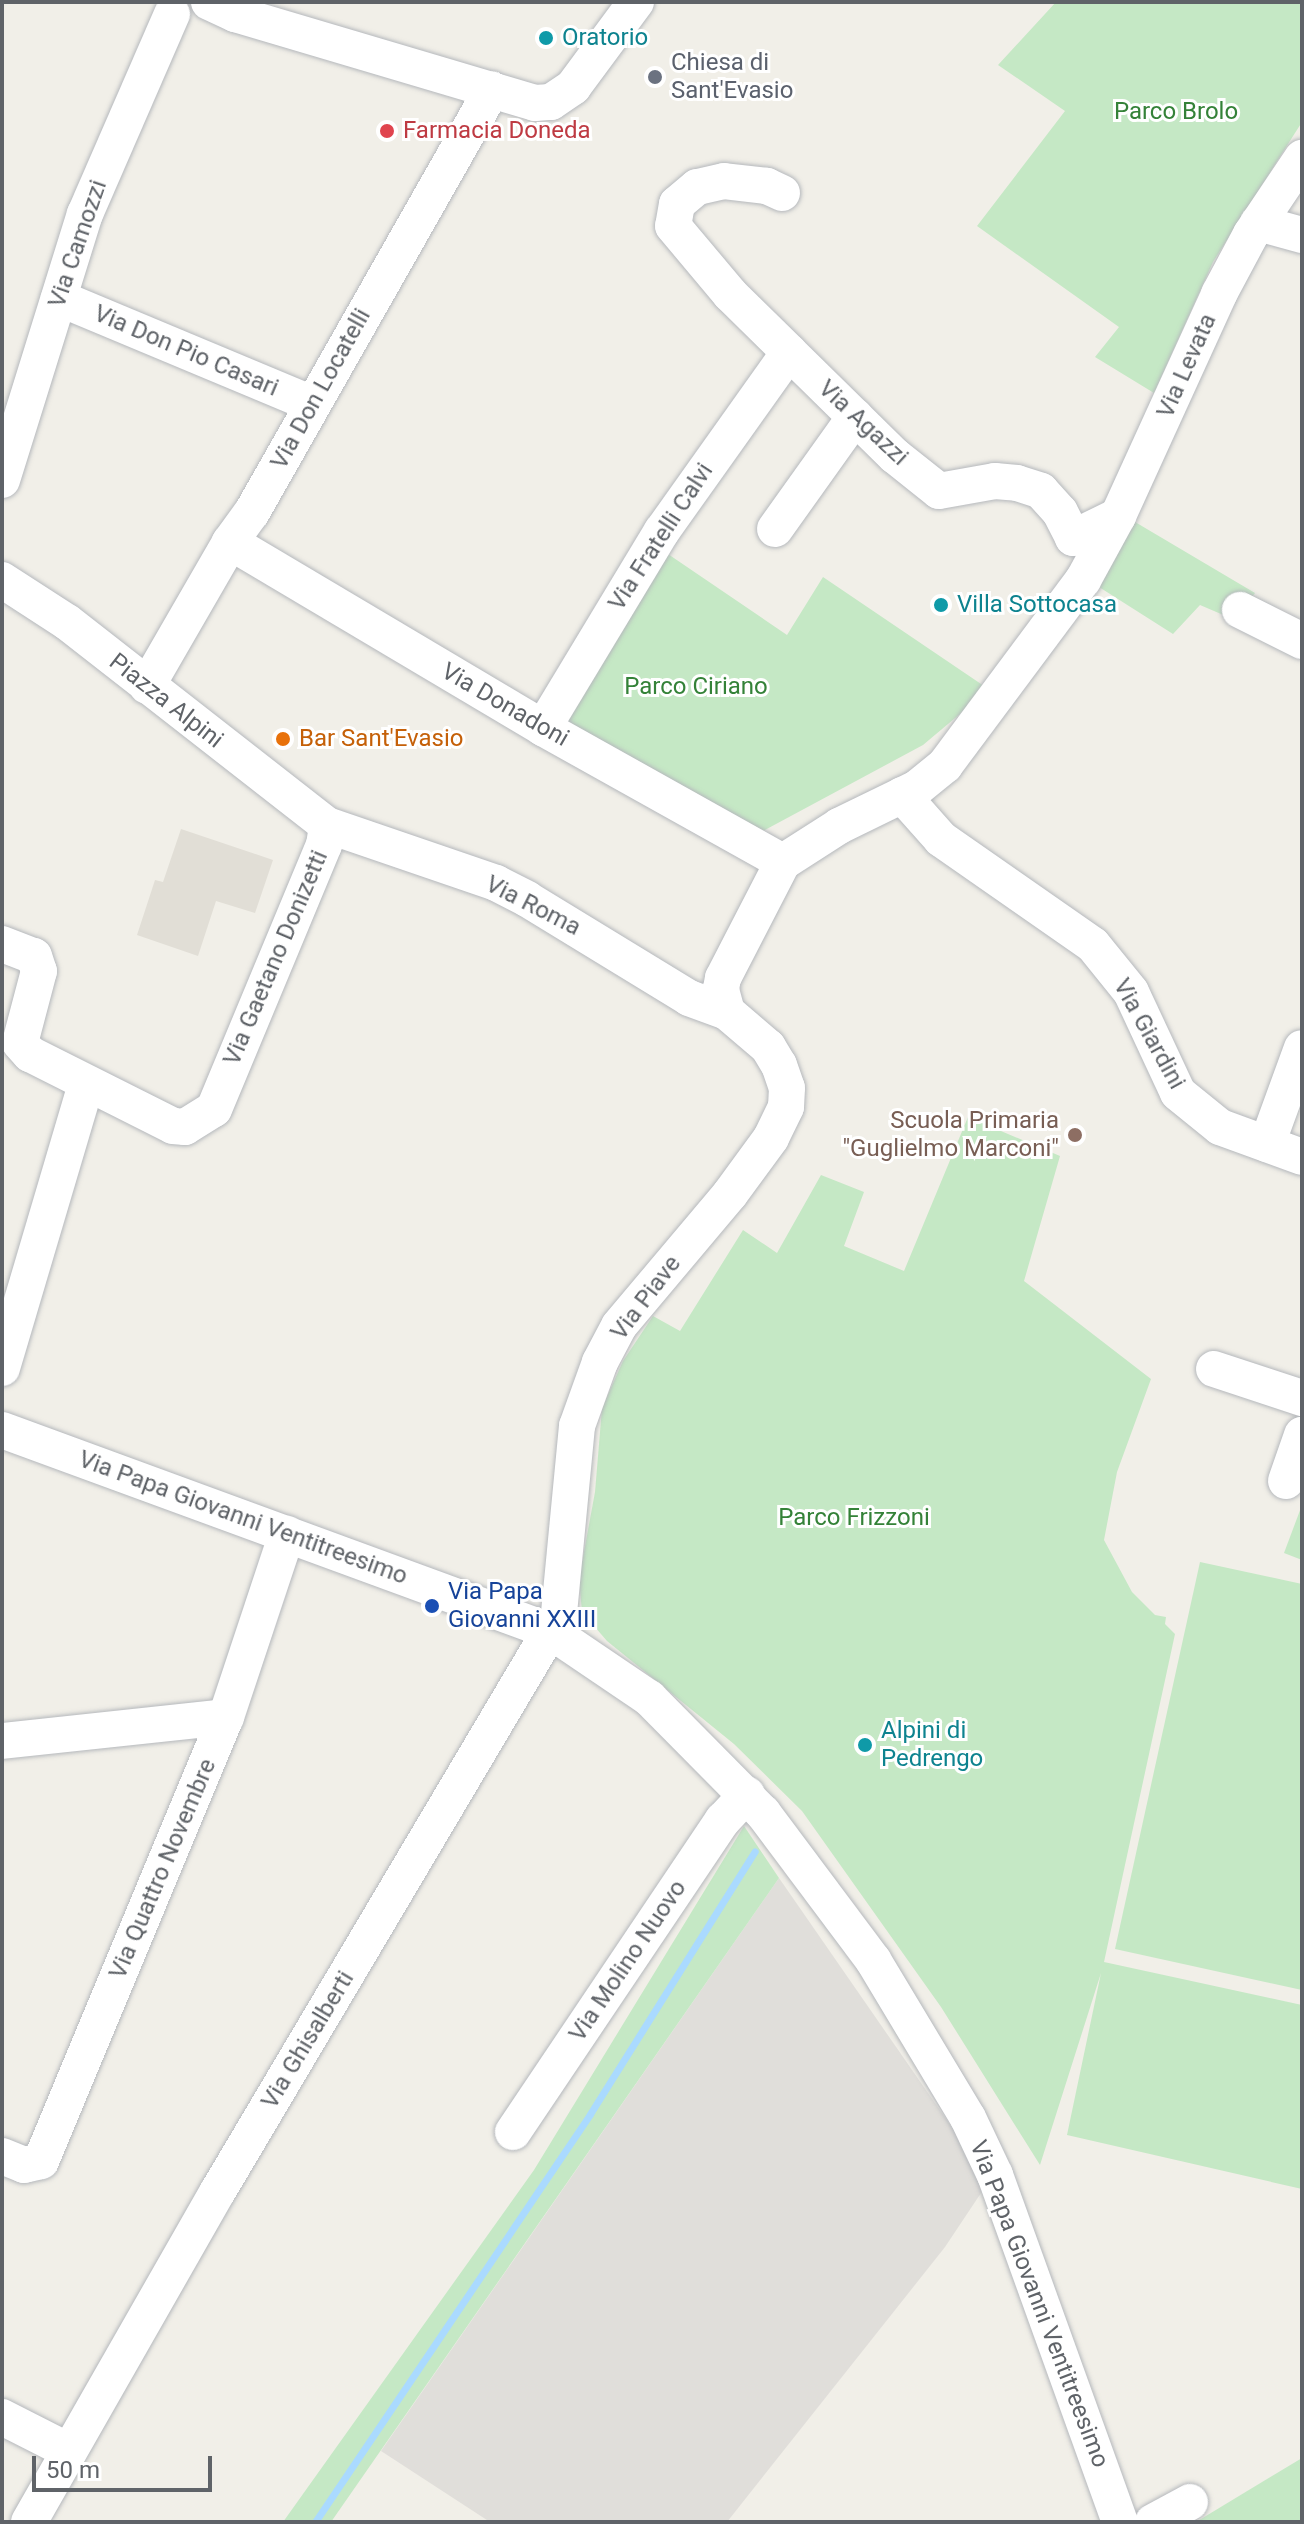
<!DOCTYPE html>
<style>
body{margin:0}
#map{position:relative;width:1304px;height:2524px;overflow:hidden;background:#f1efe8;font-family:Roboto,sans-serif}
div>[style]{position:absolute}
.industrial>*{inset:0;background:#e0deda}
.education>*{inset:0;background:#e1ded6}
.green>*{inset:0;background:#c5e8c5}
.stream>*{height:7px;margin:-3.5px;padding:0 3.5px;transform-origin:3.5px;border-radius:3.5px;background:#aadaff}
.roads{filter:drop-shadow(0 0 2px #b5b8bc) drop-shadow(0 0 2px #b5b8bc)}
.minor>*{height:36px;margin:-18px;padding:0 18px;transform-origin:18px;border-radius:18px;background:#fff}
.dots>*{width:22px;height:22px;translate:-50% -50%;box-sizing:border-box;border:4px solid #fff;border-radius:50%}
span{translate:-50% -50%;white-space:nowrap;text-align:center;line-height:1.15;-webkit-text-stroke:6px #fff;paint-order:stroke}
.culture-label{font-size:24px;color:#0d838f}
.left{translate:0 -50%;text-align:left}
.worship-label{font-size:24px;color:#5b616d}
.park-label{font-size:24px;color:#348238}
.health-label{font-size:24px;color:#be3a42}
.street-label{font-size:24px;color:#5f6368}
.food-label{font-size:24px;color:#c56008}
.education-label{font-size:24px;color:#785e54}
.right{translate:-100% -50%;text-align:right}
.transit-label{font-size:24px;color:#164399}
.frame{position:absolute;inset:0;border:4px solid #5f6368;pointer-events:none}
.scale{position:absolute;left:32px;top:2456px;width:180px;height:36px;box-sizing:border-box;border:4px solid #5f6368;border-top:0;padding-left:10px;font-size:24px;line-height:28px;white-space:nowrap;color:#5f6368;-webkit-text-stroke:6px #fff;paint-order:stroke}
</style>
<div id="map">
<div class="industrial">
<i style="clip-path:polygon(779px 1878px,964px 2145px,987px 2184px,945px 2247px,727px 2522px,490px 2522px,381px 2451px)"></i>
</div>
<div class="education">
<i style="clip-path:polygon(181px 829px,273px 860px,255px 913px,216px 901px,198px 956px,137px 935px,155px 880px,163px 882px)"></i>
</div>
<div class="green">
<i style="clip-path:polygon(1056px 2px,1302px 2px,1302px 122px,1213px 262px,1154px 393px,1095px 357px,1119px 327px,977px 226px,1065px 111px,998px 65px)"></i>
<i style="clip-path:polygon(1130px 519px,1255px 593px,1235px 620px,1200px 605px,1173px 634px,1099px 587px)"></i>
<i style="clip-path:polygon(665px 552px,787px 635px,823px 577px,984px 686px,973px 703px,923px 745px,763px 831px,563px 719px)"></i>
<i style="clip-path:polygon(968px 1117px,1060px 1156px,1024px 1281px,1151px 1379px,1117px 1472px,1104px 1540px,1132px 1592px,1155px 1615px,1166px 1617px,1165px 1624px,1175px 1634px,1104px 1962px,1302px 2005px,1302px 2189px,1067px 2135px,1101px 1973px,1040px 2165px,941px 2007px,802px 1811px,734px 1744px,607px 1641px,582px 1612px,579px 1579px,595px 1492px,602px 1408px,623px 1361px,653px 1316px,680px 1331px,743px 1230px,777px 1253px,821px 1175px,864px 1192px,844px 1246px,904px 1271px)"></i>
<i style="clip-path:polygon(1302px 1505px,1302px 1560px,1284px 1553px)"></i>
<i style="clip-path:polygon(1200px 1562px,1302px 1584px,1302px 1990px,1115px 1949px)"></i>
<i style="clip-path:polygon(744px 1826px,779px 1878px,331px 2522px,283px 2522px,534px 2170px)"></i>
<i style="clip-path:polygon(1302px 2458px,1302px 2522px,1196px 2522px)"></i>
</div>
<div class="stream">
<i style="left:315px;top:2522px;width:492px;rotate:-56deg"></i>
<i style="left:590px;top:2114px;width:310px;rotate:-57.9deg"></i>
</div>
<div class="roads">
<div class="minor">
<i style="left:209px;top:2px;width:29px;rotate:25deg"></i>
<i style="left:235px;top:14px;width:313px;rotate:16.5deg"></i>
<i style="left:535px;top:103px;width:16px;rotate:-4deg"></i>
<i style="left:551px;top:102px;width:27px;rotate:-34deg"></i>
<i style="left:573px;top:87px;width:106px;rotate:-53.5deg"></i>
<i style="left:782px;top:193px;width:17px;rotate:-155deg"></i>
<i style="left:767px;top:186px;width:43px;rotate:-173.4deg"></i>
<i style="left:724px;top:181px;width:28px;rotate:167deg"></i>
<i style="left:697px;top:187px;width:26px;rotate:140deg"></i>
<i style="left:677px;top:204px;width:22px;rotate:100deg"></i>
<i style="left:673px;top:226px;width:89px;rotate:50deg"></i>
<i style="left:730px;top:294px;width:83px;rotate:44.5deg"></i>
<i style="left:789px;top:352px;width:148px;rotate:44.5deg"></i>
<i style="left:895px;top:456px;width:56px;rotate:38.5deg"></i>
<i style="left:939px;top:491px;width:57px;rotate:-10.1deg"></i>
<i style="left:995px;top:481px;width:22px;rotate:5deg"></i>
<i style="left:1017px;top:483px;width:25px;rotate:18deg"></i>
<i style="left:1041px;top:491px;width:28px;rotate:48deg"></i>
<i style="left:1060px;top:512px;width:29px;rotate:63deg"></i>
<i style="left:1073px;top:538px;width:50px;rotate:-26.1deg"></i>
<i style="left:1258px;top:223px;width:46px;rotate:15.3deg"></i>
<i style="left:59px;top:298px;width:274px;rotate:22.7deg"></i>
<i style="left:2px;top:480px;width:279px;rotate:-72.7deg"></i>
<i style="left:85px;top:214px;width:218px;rotate:-66.5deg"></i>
<i style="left:775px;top:529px;width:138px;rotate:-54.5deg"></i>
<i style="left:230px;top:542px;width:364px;rotate:30.7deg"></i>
<i style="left:543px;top:728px;width:275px;rotate:29.2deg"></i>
<i style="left:2px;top:580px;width:77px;rotate:32.9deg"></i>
<i style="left:67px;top:622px;width:330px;rotate:38deg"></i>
<i style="left:327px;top:825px;width:179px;rotate:18.9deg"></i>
<i style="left:496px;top:883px;width:35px;rotate:27deg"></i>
<i style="left:527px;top:899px;width:190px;rotate:31.4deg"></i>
<i style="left:689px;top:998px;width:40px;rotate:20.2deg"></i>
<i style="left:727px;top:1012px;width:54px;rotate:40.5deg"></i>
<i style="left:768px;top:1047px;width:21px;rotate:59deg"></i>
<i style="left:779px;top:1065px;width:24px;rotate:71deg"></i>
<i style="left:787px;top:1088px;width:19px;rotate:93deg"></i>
<i style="left:786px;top:1107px;width:34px;rotate:116deg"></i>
<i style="left:771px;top:1138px;width:69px;rotate:126.2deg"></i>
<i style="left:730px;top:1194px;width:172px;rotate:130.1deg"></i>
<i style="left:619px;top:1326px;width:41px;rotate:117.8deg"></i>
<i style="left:600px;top:1362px;width:68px;rotate:109.8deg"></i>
<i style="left:577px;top:1426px;width:209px;rotate:95.5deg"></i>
<i style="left:1240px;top:610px;width:69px;rotate:26.6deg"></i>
<i style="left:147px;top:686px;width:166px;rotate:-60deg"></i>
<i style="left:230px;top:542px;width:37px;rotate:-54deg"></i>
<i style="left:252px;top:512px;width:486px;rotate:-60.4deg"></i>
<i style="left:543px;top:728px;width:230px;rotate:-58.9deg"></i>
<i style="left:662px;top:531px;width:219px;rotate:-54.6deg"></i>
<i style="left:902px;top:795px;width:59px;rotate:48.4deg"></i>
<i style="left:941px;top:839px;width:185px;rotate:34.9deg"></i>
<i style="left:1093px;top:945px;width:60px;rotate:51deg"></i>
<i style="left:1131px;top:992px;width:111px;rotate:65deg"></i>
<i style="left:1178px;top:1093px;width:54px;rotate:39deg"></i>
<i style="left:1220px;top:1127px;width:87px;rotate:20.1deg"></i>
<i style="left:783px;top:862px;width:67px;rotate:-32.7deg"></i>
<i style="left:839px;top:826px;width:87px;rotate:-26deg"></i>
<i style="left:917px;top:788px;width:36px;rotate:-39deg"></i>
<i style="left:945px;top:765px;width:231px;rotate:-53.3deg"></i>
<i style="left:1083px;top:580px;width:73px;rotate:-61.3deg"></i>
<i style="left:1118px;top:516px;width:244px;rotate:-65.5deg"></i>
<i style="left:1219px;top:294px;width:68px;rotate:-61.9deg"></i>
<i style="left:1251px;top:234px;width:92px;rotate:-56.1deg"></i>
<i style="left:2px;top:944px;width:34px;rotate:21deg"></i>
<i style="left:34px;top:956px;width:16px;rotate:72deg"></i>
<i style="left:39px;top:971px;width:74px;rotate:104.8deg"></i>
<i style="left:20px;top:1043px;width:15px;rotate:48deg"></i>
<i style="left:30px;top:1054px;width:160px;rotate:26.7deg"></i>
<i style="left:173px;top:1126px;width:12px;rotate:5deg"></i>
<i style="left:185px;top:1127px;width:34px;rotate:-32deg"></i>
<i style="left:214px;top:1109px;width:286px;rotate:-67.4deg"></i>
<i style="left:324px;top:845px;width:20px;rotate:-81deg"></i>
<i style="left:727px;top:1012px;width:24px;rotate:-105deg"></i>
<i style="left:721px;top:989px;width:11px;rotate:-80deg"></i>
<i style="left:723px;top:978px;width:131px;rotate:-62.7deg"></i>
<i style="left:1267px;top:1144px;width:102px;rotate:-70deg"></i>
<i style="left:2px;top:1368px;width:295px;rotate:-73.5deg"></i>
<i style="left:1214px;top:1369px;width:93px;rotate:18.2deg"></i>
<i style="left:2px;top:1430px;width:584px;rotate:20.14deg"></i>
<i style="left:550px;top:1631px;width:120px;rotate:34.1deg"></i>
<i style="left:649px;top:1698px;width:162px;rotate:45.3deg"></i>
<i style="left:763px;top:1813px;width:184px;rotate:53.2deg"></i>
<i style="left:873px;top:1960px;width:184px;rotate:59deg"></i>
<i style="left:968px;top:2118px;width:63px;rotate:64.7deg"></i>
<i style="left:995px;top:2175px;width:369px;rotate:70.2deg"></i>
<i style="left:1286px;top:1481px;width:49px;rotate:-70.8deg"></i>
<i style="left:2px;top:1741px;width:225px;rotate:-6.1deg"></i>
<i style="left:513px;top:2132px;width:376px;rotate:-56.1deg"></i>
<i style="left:723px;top:1820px;width:35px;rotate:-47deg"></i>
<i style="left:2px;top:2156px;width:24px;rotate:22deg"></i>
<i style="left:24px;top:2165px;width:17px;rotate:-13deg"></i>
<i style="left:41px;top:2161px;width:481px;rotate:-67.4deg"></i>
<i style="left:226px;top:1717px;width:193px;rotate:-71.6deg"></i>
<i style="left:2px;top:2417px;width:75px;rotate:26.9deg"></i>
<i style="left:29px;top:2522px;width:381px;rotate:-60.3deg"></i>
<i style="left:218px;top:2191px;width:651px;rotate:-59.34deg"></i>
<i style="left:1153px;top:2522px;width:42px;rotate:-28.4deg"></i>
</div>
</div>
<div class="dots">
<i style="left:546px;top:38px;background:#0f9aa8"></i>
<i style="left:655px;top:77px;background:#6b7280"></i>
<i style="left:387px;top:131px;background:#e0444e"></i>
<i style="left:941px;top:605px;background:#0f9aa8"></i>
<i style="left:283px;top:739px;background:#e8710a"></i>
<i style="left:1075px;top:1135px;background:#8d6e63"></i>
<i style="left:432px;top:1606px;background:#1a4fb4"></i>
<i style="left:865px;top:1745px;background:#0f9aa8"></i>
</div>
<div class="culture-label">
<span class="left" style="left:562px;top:38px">Oratorio</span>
<span class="left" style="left:957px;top:605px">Villa Sottocasa</span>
<span class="left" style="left:881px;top:1745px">Alpini di<br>Pedrengo</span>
</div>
<div class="worship-label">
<span class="left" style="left:671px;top:77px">Chiesa di<br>Sant'Evasio</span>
</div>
<div class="park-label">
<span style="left:1176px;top:112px">Parco Brolo</span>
<span style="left:696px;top:687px">Parco Ciriano</span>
<span style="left:854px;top:1518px">Parco Frizzoni</span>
</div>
<div class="health-label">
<span class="left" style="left:403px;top:131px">Farmacia Doneda</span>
</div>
<div class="street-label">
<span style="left:78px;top:244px;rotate:-71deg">Via Camozzi</span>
<span style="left:186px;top:351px;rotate:23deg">Via Don Pio Casari</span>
<span style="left:1187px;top:366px;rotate:-66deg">Via Levata</span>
<span style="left:321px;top:389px;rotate:-61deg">Via Don Locatelli</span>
<span style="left:863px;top:423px;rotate:43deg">Via Agazzi</span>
<span style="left:661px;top:537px;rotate:-57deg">Via Fratelli Calvi</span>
<span style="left:166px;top:701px;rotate:38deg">Piazza Alpini</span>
<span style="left:505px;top:705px;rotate:30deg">Via Donadoni</span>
<span style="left:533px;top:906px;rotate:27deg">Via Roma</span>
<span style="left:276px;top:958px;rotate:-67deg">Via Gaetano Donizetti</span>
<span style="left:1149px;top:1034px;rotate:61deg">Via Giardini</span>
<span style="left:646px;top:1298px;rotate:-53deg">Via Piave</span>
<span style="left:243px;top:1518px;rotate:20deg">Via Papa Giovanni Ventitreesimo</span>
<span style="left:163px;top:1869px;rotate:-67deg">Via Quattro Novembre</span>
<span style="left:628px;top:1961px;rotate:-56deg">Via Molino Nuovo</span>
<span style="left:308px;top:2040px;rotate:-59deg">Via Ghisalberti</span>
<span style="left:1039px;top:2304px;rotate:69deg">Via Papa Giovanni Ventitreesimo</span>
</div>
<div class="food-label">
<span class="left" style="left:299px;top:739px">Bar Sant'Evasio</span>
</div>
<div class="education-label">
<span class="right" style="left:1059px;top:1135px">Scuola Primaria<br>"Guglielmo Marconi"</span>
</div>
<div class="transit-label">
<span class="left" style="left:448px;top:1606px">Via Papa<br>Giovanni XXIII</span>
</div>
<div class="frame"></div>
<div class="scale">50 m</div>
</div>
